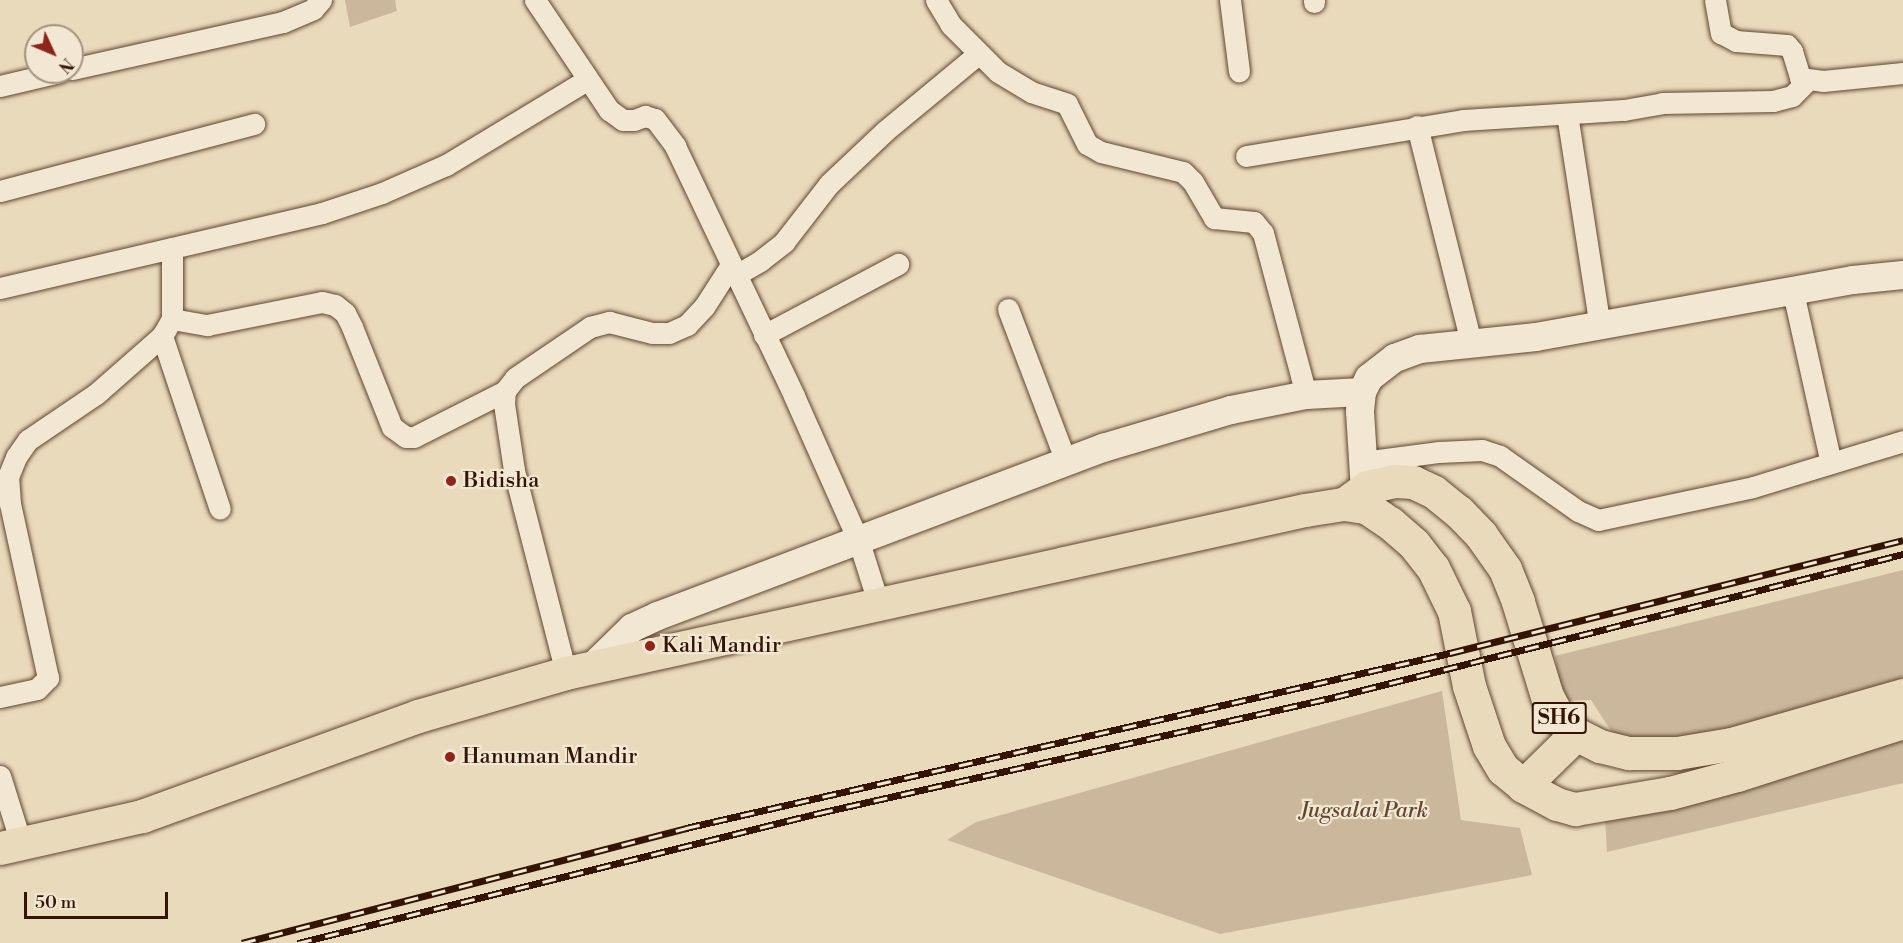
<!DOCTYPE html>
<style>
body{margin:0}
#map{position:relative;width:1903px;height:943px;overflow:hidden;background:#eadabc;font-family:"Libre Bodoni",serif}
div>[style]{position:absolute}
.green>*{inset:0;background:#cbb89c}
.roads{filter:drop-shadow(0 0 2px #60462f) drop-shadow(0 0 2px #60462f)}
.street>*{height:21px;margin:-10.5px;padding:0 10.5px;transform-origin:10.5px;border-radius:10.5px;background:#f1e7d3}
.secondary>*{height:28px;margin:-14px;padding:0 14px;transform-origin:14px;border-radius:14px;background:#f1e7d3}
.primary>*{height:33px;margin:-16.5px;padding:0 16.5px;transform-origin:16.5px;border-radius:16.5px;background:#eadabc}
.rail>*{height:7px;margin-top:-3.5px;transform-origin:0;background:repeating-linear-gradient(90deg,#f1e7d3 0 14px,#321400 0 28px);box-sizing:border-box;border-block:2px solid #321400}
.dots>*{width:16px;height:16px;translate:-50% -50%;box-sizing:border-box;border:3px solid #f1e7d3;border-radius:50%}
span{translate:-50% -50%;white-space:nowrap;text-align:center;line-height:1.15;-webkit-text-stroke:4.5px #f1e7d3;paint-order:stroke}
.shield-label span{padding:2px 4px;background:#f1e7d3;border:2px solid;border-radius:4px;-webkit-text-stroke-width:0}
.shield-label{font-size:21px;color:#321400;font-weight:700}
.poi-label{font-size:22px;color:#321400}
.left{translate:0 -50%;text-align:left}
.park-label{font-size:22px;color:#60452f;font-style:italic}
.north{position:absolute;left:24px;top:24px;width:60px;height:60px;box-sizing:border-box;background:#f1e7d3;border:2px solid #a5937f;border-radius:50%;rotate:134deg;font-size:16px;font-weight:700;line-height:24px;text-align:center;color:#321400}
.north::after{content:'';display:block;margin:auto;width:21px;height:27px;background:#8f2418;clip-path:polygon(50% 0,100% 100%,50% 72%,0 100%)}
.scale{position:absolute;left:24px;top:892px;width:144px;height:27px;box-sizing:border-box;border:3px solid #321400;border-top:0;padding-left:8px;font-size:18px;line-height:21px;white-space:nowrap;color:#321400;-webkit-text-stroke:4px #f1e7d3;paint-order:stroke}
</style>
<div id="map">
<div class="green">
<i style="clip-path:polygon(345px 0,395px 0,397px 11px,350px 27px)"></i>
<i style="clip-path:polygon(1903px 570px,1903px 686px,1708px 740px,1622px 748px,1591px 700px,1563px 701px,1555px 656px)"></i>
<i style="clip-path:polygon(1442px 691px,1461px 820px,1520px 828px,1532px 875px,1220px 934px,947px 840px,976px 822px)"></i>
<i style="clip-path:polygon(1903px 740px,1903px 783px,1607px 852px,1605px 818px)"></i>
</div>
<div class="roads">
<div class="street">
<i style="left:535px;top:0;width:133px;rotate:56.1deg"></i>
<i style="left:609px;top:110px;width:17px;rotate:36deg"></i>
<i style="left:623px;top:120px;width:11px"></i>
<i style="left:634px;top:120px;width:12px;rotate:-20deg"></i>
<i style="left:645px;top:116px;width:10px;rotate:17deg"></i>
<i style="left:655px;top:119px;width:34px;rotate:53deg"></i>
<i style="left:675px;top:146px;width:277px;rotate:64.5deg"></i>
<i style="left:794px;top:396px;width:160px;rotate:66deg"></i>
<i style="left:859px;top:542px;width:66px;rotate:72.4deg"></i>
<i style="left:936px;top:0;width:29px;rotate:59deg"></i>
<i style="left:951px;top:25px;width:66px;rotate:45deg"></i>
<i style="left:998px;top:72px;width:39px;rotate:31deg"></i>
<i style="left:1031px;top:92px;width:38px;rotate:18deg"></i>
<i style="left:1067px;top:104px;width:45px;rotate:63.4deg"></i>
<i style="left:1087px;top:144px;width:16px;rotate:30deg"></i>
<i style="left:1101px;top:152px;width:84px;rotate:13.7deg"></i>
<i style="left:1183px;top:172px;width:14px;rotate:45deg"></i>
<i style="left:1193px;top:182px;width:42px;rotate:59.7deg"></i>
<i style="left:1214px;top:218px;width:40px;rotate:5.7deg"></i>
<i style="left:1254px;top:222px;width:14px;rotate:51deg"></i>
<i style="left:1263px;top:233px;width:168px;rotate:75.1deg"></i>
<i style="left:1230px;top:0;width:72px;rotate:82.8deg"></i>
<i style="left:1715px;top:0;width:34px;rotate:80deg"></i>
<i style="left:1721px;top:33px;width:17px;rotate:28deg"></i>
<i style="left:1736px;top:41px;width:51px;rotate:4.5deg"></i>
<i style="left:1787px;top:45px;width:8px;rotate:50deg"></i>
<i style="left:1792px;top:51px;width:28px;rotate:73deg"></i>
<i style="left:1800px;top:78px;width:23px;rotate:7deg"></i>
<i style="left:1823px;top:81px;width:80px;rotate:-5.7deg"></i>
<i style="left:1314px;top:2px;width:2px;rotate:-90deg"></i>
<i style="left:72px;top:69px;width:216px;rotate:-12.6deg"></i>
<i style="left:283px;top:22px;width:33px;rotate:-23deg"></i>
<i style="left:313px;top:9px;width:12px;rotate:-48deg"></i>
<i style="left:0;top:86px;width:61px;rotate:-13.3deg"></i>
<i style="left:1567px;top:114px;width:215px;rotate:81.2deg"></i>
<i style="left:1417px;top:126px;width:223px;rotate:76deg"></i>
<i style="left:1246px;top:156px;width:220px;rotate:-9.4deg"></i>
<i style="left:1463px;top:120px;width:161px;rotate:-3.6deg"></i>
<i style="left:1624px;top:110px;width:39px;rotate:-10deg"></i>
<i style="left:1662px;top:103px;width:111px;rotate:-1deg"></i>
<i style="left:1773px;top:101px;width:20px;rotate:-15deg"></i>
<i style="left:1792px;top:96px;width:23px;rotate:-45deg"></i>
<i style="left:0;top:191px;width:263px;rotate:-14.8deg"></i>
<i style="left:736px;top:275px;width:28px;rotate:-30deg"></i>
<i style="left:760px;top:261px;width:31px;rotate:-38deg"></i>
<i style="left:784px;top:242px;width:73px;rotate:-52.2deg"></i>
<i style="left:829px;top:184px;width:77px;rotate:-43.4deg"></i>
<i style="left:885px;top:131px;width:121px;rotate:-39.6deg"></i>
<i style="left:0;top:288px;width:331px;rotate:-13.1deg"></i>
<i style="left:322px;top:213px;width:63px;rotate:-18.4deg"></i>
<i style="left:382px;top:193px;width:70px;rotate:-23.6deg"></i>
<i style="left:446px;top:165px;width:165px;rotate:-31.1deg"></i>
<i style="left:1793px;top:292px;width:175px;rotate:77.5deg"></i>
<i style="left:1008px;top:309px;width:164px;rotate:69.2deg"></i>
<i style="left:172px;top:319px;width:36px;rotate:10deg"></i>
<i style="left:207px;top:325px;width:117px;rotate:-11.3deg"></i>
<i style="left:322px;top:302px;width:13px;rotate:13deg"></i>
<i style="left:335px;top:305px;width:13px;rotate:39deg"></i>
<i style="left:345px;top:313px;width:16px;rotate:63deg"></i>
<i style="left:352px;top:327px;width:108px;rotate:68.2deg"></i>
<i style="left:392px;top:427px;width:17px;rotate:36deg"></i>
<i style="left:406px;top:437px;width:8px"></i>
<i style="left:414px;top:437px;width:102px;rotate:-26.8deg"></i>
<i style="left:764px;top:335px;width:152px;rotate:-27.9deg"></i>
<i style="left:162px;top:336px;width:182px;rotate:71.5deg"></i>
<i style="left:1363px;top:462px;width:77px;rotate:-7.5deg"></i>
<i style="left:1439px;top:452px;width:43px;rotate:-2.7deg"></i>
<i style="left:1482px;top:450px;width:19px;rotate:18deg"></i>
<i style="left:1500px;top:456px;width:95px;rotate:35.2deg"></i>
<i style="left:1578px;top:511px;width:22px;rotate:24deg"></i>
<i style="left:1598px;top:520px;width:158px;rotate:-12deg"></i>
<i style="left:1753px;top:487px;width:157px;rotate:-17deg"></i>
<i style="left:566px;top:673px;width:210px;rotate:-104.4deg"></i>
<i style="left:514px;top:470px;width:67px;rotate:-98.6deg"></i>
<i style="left:504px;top:404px;width:13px;rotate:-86deg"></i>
<i style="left:505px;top:391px;width:16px;rotate:-52deg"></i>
<i style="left:515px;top:378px;width:91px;rotate:-34.2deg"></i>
<i style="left:590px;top:327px;width:20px;rotate:-15deg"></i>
<i style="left:609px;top:322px;width:44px;rotate:14.3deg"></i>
<i style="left:652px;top:333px;width:17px"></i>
<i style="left:669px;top:333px;width:20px;rotate:-24deg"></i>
<i style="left:687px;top:325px;width:25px;rotate:-47deg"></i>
<i style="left:704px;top:307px;width:50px;rotate:-57.3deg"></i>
<i style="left:0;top:697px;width:38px;rotate:-12deg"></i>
<i style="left:37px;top:689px;width:16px;rotate:-45deg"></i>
<i style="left:48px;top:678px;width:178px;rotate:-102.3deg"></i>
<i style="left:10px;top:504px;width:27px;rotate:-94deg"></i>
<i style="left:8px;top:477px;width:22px;rotate:-68deg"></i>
<i style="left:16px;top:457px;width:21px;rotate:-55deg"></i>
<i style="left:28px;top:440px;width:82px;rotate:-34.1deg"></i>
<i style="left:96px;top:394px;width:88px;rotate:-41.3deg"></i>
<i style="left:162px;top:336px;width:20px;rotate:-60deg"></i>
<i style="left:172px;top:319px;width:71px;rotate:-90deg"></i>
<i style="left:0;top:776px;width:70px;rotate:72.6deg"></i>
</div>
<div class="secondary">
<i style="left:1366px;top:507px;width:96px;rotate:-93.6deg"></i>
<i style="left:1360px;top:411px;width:19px;rotate:-84deg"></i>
<i style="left:1362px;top:392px;width:16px;rotate:-63deg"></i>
<i style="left:1369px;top:378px;width:33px;rotate:-38deg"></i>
<i style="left:1395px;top:358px;width:27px;rotate:-20deg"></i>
<i style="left:1420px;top:349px;width:117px;rotate:-5.9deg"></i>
<i style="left:1536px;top:337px;width:322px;rotate:-10.2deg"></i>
<i style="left:1853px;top:280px;width:50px;rotate:-5.7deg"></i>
<i style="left:590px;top:669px;width:59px;rotate:-44.3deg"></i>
<i style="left:632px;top:628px;width:29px;rotate:-25deg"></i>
<i style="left:658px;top:616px;width:476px;rotate:-20.7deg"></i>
<i style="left:1103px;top:448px;width:134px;rotate:-16.5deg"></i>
<i style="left:1231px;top:410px;width:76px;rotate:-11.3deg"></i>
<i style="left:1306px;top:395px;width:56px;rotate:-3.1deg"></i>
</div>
<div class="primary">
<i style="left:1344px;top:504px;width:29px;rotate:-36deg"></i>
<i style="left:1367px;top:487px;width:29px;rotate:-12deg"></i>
<i style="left:1395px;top:481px;width:18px;rotate:3deg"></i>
<i style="left:1413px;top:482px;width:23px;rotate:25deg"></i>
<i style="left:1434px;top:492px;width:32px;rotate:39deg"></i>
<i style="left:1459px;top:512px;width:32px;rotate:46deg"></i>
<i style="left:1481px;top:535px;width:42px;rotate:54.8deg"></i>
<i style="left:1505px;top:569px;width:35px;rotate:68deg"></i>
<i style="left:1518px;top:602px;width:98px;rotate:72.9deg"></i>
<i style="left:1547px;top:696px;width:24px;rotate:62deg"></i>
<i style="left:1558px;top:717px;width:25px;rotate:43deg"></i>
<i style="left:1576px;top:734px;width:27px;rotate:27deg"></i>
<i style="left:1600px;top:746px;width:30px;rotate:14deg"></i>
<i style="left:1629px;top:753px;width:48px"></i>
<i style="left:1677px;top:753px;width:55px;rotate:-9.5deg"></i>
<i style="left:1731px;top:744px;width:179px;rotate:-15.9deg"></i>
<i style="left:1523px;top:786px;width:74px;rotate:-44.5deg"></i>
<i style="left:0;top:848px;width:146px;rotate:-12.7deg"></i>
<i style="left:142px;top:816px;width:294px;rotate:-19.9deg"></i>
<i style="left:418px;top:716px;width:154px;rotate:-16.2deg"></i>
<i style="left:566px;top:673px;width:757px;rotate:-12.44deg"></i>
<i style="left:1305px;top:510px;width:39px;rotate:-9deg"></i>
<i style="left:1344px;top:504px;width:22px;rotate:8deg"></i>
<i style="left:1366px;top:507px;width:29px;rotate:34deg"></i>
<i style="left:1390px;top:523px;width:32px;rotate:41deg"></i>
<i style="left:1414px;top:544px;width:31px;rotate:52deg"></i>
<i style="left:1433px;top:568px;width:48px;rotate:64deg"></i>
<i style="left:1454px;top:611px;width:76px;rotate:78.7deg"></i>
<i style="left:1469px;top:686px;width:63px;rotate:71.6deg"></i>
<i style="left:1489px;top:746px;width:27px;rotate:59deg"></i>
<i style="left:1503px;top:769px;width:26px;rotate:40deg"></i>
<i style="left:1523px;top:786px;width:38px;rotate:28deg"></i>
<i style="left:1557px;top:804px;width:19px;rotate:16deg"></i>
<i style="left:1575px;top:809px;width:96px;rotate:-9.6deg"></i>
<i style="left:1670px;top:793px;width:69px;rotate:-15deg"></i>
<i style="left:1737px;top:775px;width:174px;rotate:-17.7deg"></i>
</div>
</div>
<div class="rail">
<i style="left:242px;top:943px;width:459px;rotate:-14.5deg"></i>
<i style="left:686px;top:828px;width:784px;rotate:-12.9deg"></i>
<i style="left:1450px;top:653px;width:467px;rotate:-14deg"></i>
<i style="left:298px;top:943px;width:537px;rotate:-14.01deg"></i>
<i style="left:819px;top:813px;width:529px;rotate:-12.67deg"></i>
<i style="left:1335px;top:697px;width:586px;rotate:-14.13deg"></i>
</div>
<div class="dots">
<i style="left:451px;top:481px;background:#8f2418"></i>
<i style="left:650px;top:646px;background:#8f2418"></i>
<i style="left:450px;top:757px;background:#8f2418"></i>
</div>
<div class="shield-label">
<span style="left:1559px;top:718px">SH6</span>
</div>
<div class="poi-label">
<span class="left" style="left:463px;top:481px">Bidisha</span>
<span class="left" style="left:662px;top:646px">Kali Mandir</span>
<span class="left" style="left:462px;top:757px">Hanuman Mandir</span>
</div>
<div class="park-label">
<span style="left:1364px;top:811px">Jugsalai Park</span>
</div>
<div class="north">N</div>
<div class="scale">50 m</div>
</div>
